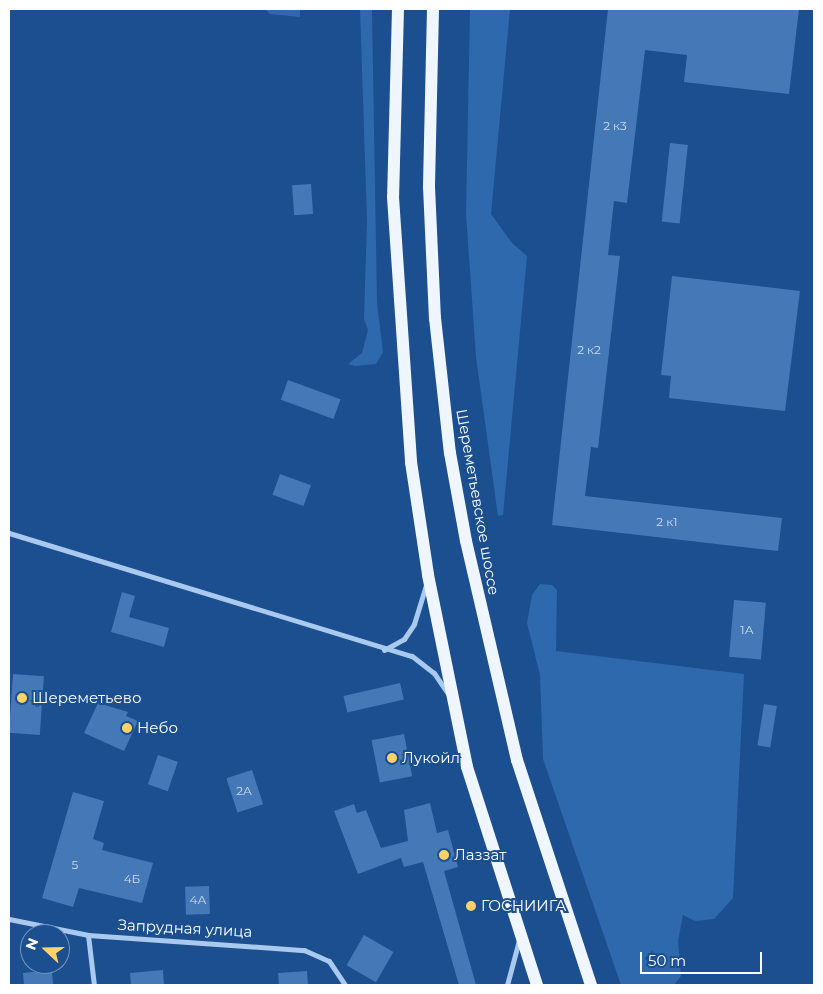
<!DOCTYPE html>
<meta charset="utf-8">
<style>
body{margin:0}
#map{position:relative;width:823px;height:994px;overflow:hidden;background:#1b4f8f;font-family:Montserrat,sans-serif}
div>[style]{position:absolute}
.green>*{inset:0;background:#2e69ad}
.building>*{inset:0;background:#4478b7;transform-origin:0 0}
.street>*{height:5px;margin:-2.5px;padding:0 2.5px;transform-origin:2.5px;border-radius:2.5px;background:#a9c9ee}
.primary>*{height:12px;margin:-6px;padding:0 6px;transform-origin:6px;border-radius:6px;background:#f0f6ff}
.dots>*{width:14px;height:14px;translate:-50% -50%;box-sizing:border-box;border:2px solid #1b4f8f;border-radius:50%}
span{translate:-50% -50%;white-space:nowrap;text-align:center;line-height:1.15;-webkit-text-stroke:4px #1b4f8f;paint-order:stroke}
.number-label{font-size:12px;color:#d0dded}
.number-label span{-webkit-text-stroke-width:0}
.street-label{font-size:15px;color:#fff}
.poi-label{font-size:15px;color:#fff}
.left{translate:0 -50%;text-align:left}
.frame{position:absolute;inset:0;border:10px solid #fff;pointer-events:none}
.north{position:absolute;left:20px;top:924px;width:50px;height:50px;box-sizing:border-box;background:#1b4f8f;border:1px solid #7695bc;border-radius:50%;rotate:291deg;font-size:14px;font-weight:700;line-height:20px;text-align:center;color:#fff}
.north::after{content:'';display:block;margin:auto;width:18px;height:22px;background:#ffd166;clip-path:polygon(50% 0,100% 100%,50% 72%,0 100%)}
.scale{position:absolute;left:640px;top:952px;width:122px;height:22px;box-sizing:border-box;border:2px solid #fff;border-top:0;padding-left:6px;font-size:15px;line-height:18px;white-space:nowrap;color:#fff;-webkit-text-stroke:4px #1b4f8f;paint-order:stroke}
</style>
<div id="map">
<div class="green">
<i style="clip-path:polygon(265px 9px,300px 9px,300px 17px,270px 14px)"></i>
<i style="clip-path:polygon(360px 9px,372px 9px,377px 303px,383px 352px,376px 364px,355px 366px,348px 364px,362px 353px,368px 330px,364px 319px,367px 220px)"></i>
<i style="clip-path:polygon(470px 9px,510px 9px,491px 214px,512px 243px,527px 256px,503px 515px,498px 516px,476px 357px,466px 214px)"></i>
<i style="clip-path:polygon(540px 584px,552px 585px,557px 590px,556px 651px,744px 674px,733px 898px,714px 919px,695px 921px,683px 915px,678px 941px,681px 976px,674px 985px,621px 985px,543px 759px,540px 675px,527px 623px,532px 595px)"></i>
</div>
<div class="building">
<i style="clip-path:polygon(608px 9px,799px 9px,789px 94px,684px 82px,687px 55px,645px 50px,627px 203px,614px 201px,608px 255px,620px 256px,598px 448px,591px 447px,585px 496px,782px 518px,778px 551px,552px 525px)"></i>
<i style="left:670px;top:143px;width:18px;height:79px;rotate:6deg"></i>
<i style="left:311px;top:184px;width:30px;height:19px;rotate:86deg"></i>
<i style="clip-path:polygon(672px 276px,800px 291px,785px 411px,669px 398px,671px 376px,661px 375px)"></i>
<i style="left:288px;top:380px;width:56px;height:21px;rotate:20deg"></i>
<i style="left:280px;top:474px;width:33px;height:22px;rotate:20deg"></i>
<i style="clip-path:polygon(122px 592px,135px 596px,129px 617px,169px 628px,164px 647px,111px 632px)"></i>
<i style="left:734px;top:600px;width:32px;height:57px;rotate:5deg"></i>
<i style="left:13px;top:674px;width:31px;height:59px;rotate:4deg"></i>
<i style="left:400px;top:683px;width:17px;height:58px;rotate:77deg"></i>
<i style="clip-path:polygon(98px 703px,128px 712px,126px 716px,138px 721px,124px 751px,84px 733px)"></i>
<i style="left:764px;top:704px;width:13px;height:42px;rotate:9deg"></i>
<i style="left:404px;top:734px;width:43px;height:33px;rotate:79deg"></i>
<i style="left:158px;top:755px;width:21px;height:31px;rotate:19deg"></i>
<i style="left:252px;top:770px;width:36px;height:27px;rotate:72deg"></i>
<i style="clip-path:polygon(73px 792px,104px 801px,93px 839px,104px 843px,102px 850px,153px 863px,142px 903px,79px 888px,73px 907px,42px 898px)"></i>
<i style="clip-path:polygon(430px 803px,437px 833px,448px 830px,458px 867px,444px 871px,476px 985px,459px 985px,423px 862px,404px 867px,401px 858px,358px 874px,334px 811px,354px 804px,357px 813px,366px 810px,381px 848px,408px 841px,404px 810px)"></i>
<i style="left:209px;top:886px;width:28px;height:24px;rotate:88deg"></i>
<i style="left:364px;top:935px;width:34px;height:35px;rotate:30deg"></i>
<i style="clip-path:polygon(52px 970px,53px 985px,24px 985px,23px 973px)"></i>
<i style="clip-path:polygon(163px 970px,164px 985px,131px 985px,130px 973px)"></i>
<i style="left:307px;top:971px;width:14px;height:29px;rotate:86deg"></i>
</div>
<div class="street">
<i style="left:9px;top:533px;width:421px;rotate:17deg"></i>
<i style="left:412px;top:656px;width:28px;rotate:38deg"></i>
<i style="left:434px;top:673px;width:25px;rotate:56deg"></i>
<i style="left:384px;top:650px;width:23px;rotate:-29deg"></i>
<i style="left:404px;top:639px;width:18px;rotate:-56deg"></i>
<i style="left:414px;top:624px;width:41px;rotate:-72.9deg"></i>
<i style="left:9px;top:919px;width:81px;rotate:11.4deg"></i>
<i style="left:88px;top:935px;width:217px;rotate:4deg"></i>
<i style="left:304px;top:950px;width:27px;rotate:24deg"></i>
<i style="left:329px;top:961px;width:29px;rotate:56deg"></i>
<i style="left:88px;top:935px;width:50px;rotate:83.2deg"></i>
<i style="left:507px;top:985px;width:47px;rotate:-75.1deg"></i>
</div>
<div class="primary">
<i style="left:398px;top:9px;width:188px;rotate:91.5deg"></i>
<i style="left:393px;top:197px;width:266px;rotate:86.1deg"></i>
<i style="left:411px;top:462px;width:114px;rotate:81.4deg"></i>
<i style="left:428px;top:575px;width:196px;rotate:78.5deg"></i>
<i style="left:467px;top:767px;width:229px;rotate:72.2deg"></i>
<i style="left:433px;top:9px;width:178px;rotate:91.3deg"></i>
<i style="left:429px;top:187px;width:131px;rotate:87.4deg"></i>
<i style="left:435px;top:318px;width:136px;rotate:83.7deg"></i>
<i style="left:450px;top:453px;width:89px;rotate:79.7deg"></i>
<i style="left:466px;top:541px;width:225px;rotate:76.9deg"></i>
<i style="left:517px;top:760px;width:237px;rotate:71.8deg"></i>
</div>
<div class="dots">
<i style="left:22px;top:698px;background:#ffd166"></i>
<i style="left:127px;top:728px;background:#ffd166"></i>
<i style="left:392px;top:758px;background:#ffd166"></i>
<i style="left:444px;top:855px;background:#ffd166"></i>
<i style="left:471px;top:906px;background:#ffd166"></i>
</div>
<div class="number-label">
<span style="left:615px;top:126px">2 к3</span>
<span style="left:589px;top:350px">2 к2</span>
<span style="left:667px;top:522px">2 к1</span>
<span style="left:747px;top:630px">1А</span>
<span style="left:244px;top:791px">2А</span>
<span style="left:75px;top:865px">5</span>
<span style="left:132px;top:879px">4Б</span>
<span style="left:198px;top:900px">4А</span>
</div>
<div class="street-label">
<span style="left:478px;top:502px;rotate:80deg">Шереметьевское шоссе</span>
<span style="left:185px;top:928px;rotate:3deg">Запрудная улица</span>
</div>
<div class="poi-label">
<span class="left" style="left:32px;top:698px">Шереметьево</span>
<span class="left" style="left:137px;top:728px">Небо</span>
<span class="left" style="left:402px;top:758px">Лукойл</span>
<span class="left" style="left:454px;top:855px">Лаззат</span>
<span class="left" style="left:481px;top:906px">ГОСНИИГА</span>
</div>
<div class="frame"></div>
<div class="north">N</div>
<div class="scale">50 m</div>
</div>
